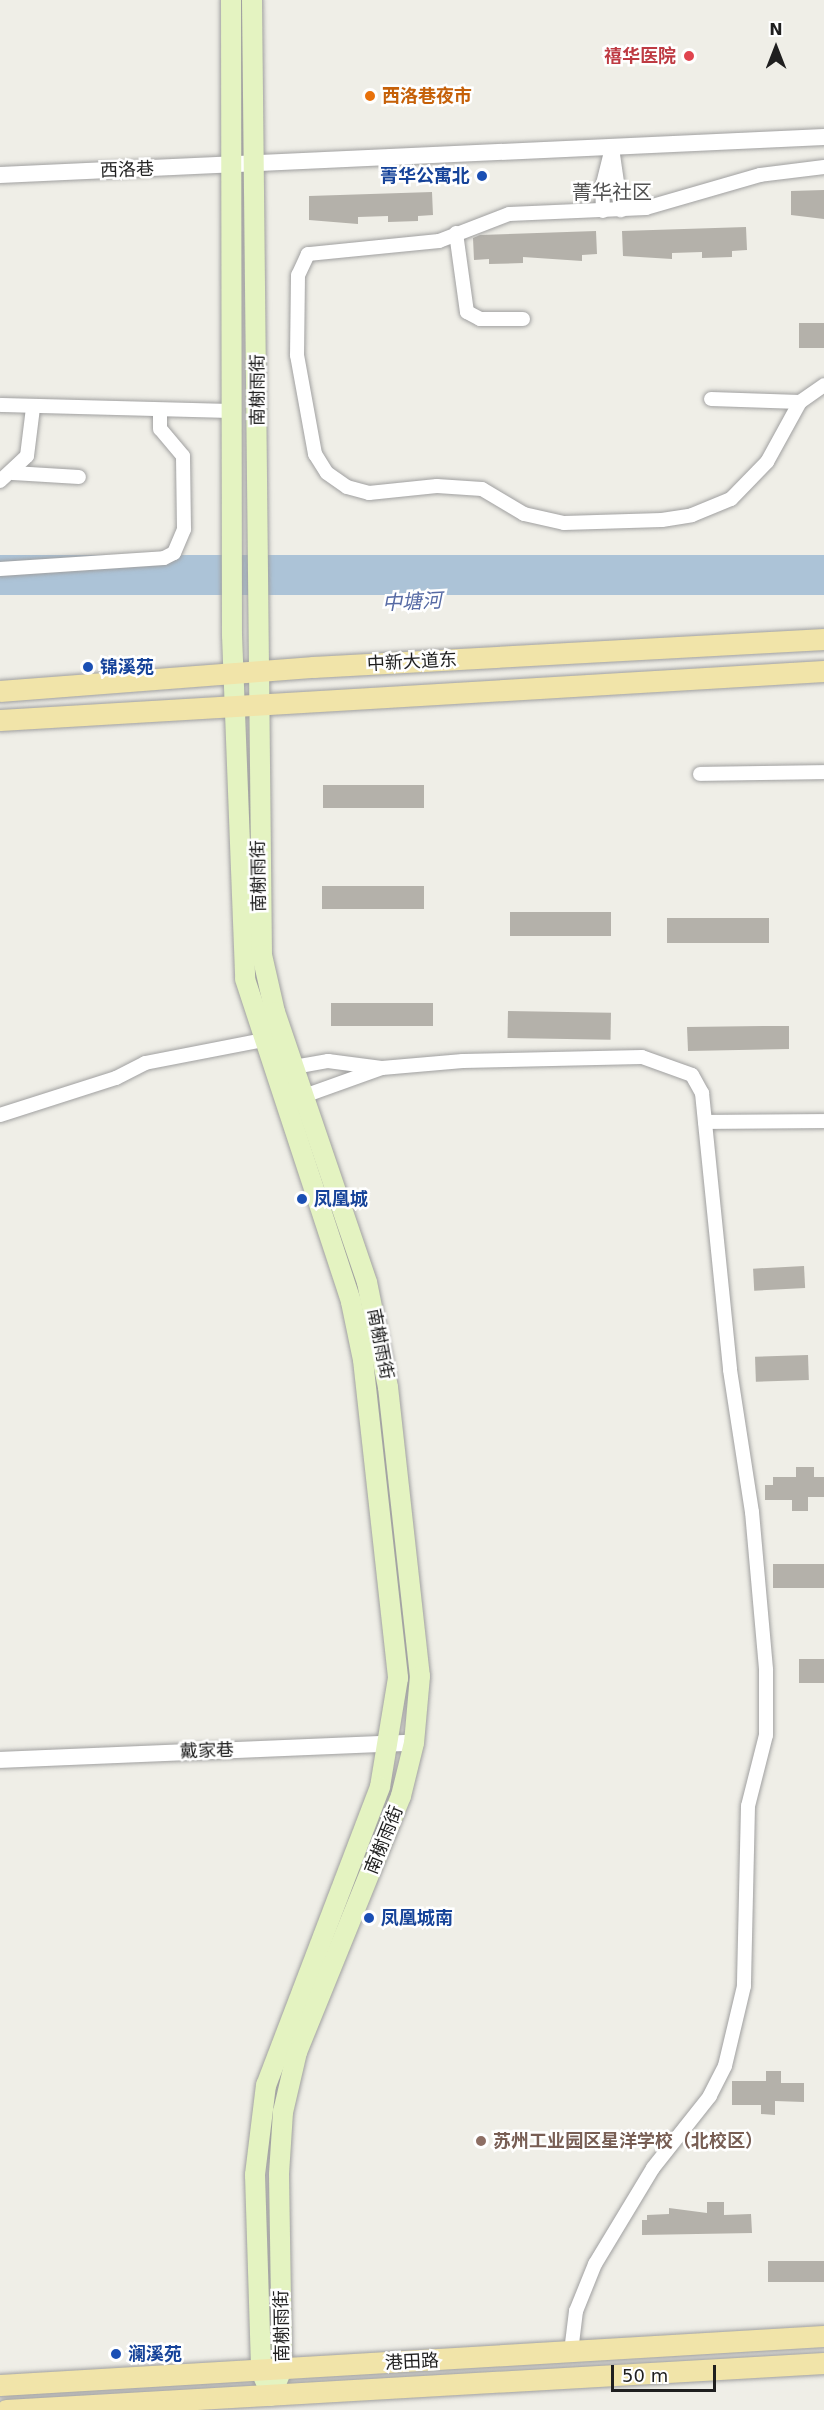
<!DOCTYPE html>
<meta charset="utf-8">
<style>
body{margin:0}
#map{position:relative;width:824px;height:2410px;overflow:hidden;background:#efeee7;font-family:"DejaVu Sans","Noto Sans SC",sans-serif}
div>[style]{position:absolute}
.water>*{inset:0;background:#acc3d7;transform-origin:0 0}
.building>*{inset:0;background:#b4b1aa;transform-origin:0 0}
.roads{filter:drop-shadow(0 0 2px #a0a0a0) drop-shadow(0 0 2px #a0a0a0)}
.minor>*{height:14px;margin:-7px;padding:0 7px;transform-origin:7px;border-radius:7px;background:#fff}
.tertiary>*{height:16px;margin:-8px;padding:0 8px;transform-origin:8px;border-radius:8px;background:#fff}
.secondary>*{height:20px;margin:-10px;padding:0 10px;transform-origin:10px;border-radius:10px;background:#e4f3c1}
.primary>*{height:21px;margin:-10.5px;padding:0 10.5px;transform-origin:10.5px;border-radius:10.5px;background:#f1e4a9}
.dots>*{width:16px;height:16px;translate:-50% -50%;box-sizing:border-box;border:3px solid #fff;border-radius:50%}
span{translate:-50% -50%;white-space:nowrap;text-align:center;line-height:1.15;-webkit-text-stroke:5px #fff;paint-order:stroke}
.health-label{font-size:18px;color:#be3a42;font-weight:700}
.right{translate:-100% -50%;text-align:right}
.food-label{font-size:18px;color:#c56008;font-weight:700}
.left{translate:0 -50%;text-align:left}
.street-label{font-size:18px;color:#1f1f1f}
.transit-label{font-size:18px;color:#164399;font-weight:700}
.education-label{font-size:18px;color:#785e54;font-weight:700}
.neighbourhood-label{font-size:20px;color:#525252}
.water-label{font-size:20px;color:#566aa4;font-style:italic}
.north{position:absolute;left:746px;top:18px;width:60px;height:60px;-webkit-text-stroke:4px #fff;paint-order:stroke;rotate:0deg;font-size:16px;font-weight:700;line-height:24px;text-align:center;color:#1f1f1f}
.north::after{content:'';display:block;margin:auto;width:21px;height:27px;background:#1f1f1f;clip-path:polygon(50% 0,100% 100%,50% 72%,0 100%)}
.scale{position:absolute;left:611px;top:2365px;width:105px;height:27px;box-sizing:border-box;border:3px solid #1f1f1f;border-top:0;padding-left:8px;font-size:18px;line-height:21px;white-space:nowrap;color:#1f1f1f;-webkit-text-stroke:4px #fff;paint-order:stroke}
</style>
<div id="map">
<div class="water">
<i style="left:824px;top:555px;width:40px;height:826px;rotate:90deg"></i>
</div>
<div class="building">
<i style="clip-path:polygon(824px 190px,824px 219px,791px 215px,791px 191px)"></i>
<i style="clip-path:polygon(432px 192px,433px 215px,418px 216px,418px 221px,388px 222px,388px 216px,358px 217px,358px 224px,309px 220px,309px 196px)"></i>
<i style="clip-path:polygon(746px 227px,747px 250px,732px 251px,732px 257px,702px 258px,702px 252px,672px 253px,672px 259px,623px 256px,622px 231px)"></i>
<i style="clip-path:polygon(596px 231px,597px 254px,582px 255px,582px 261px,523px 257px,523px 263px,489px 264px,489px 259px,474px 260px,473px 238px,480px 235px)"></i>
<i style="left:824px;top:323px;width:25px;height:25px;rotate:90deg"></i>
<i style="left:424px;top:785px;width:23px;height:101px;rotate:90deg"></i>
<i style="left:424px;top:886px;width:23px;height:102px;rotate:90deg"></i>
<i style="left:510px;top:912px;width:101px;height:24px"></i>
<i style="left:667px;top:918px;width:102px;height:25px"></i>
<i style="left:433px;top:1003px;width:23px;height:102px;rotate:90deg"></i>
<i style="left:508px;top:1011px;width:103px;height:27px;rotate:1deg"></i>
<i style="clip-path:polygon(763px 1026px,789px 1026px,789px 1049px,688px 1051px,687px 1027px)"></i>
<i style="left:804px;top:1266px;width:22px;height:51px;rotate:87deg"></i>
<i style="left:808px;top:1355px;width:25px;height:53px;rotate:88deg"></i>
<i style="clip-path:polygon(796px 1467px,814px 1467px,814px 1477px,824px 1477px,824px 1497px,808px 1497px,808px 1511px,792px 1511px,792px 1500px,765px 1500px,765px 1485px,773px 1485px,773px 1477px,796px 1477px)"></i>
<i style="left:824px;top:1564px;width:24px;height:51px;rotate:90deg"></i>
<i style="left:824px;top:1659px;width:24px;height:25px;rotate:90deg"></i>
<i style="clip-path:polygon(766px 2071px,781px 2071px,781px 2083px,804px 2083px,804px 2102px,775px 2101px,775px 2115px,761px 2114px,761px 2105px,732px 2105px,732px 2081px,766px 2081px)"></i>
<i style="clip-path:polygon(707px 2202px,724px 2202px,724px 2215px,751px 2214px,752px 2233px,642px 2235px,642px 2220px,647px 2220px,647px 2215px,669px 2214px,669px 2208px,707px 2213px)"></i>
<i style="left:768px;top:2261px;width:56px;height:21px"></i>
</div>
<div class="roads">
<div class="minor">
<i style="left:612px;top:148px;width:63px;rotate:81.7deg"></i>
<i style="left:824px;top:167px;width:64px;rotate:172.9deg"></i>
<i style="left:760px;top:175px;width:119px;rotate:163.9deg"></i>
<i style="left:646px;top:208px;width:137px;rotate:177.5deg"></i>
<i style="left:509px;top:214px;width:75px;rotate:158.9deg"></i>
<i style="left:439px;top:241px;width:132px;rotate:174.3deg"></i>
<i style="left:308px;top:254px;width:23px;rotate:115deg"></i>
<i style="left:298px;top:275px;width:80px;rotate:90.7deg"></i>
<i style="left:297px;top:355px;width:101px;rotate:79.7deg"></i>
<i style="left:315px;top:454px;width:22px;rotate:58deg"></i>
<i style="left:327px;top:473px;width:24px;rotate:35deg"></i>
<i style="left:347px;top:487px;width:23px;rotate:15deg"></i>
<i style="left:369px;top:493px;width:68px;rotate:-5.9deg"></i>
<i style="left:437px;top:486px;width:45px;rotate:3.8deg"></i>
<i style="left:482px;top:489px;width:49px;rotate:30.8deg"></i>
<i style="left:524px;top:514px;width:41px;rotate:12.7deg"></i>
<i style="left:564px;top:523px;width:98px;rotate:-1.8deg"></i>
<i style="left:662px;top:520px;width:30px;rotate:-9deg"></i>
<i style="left:692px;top:515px;width:42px;rotate:-22.3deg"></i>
<i style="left:731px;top:499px;width:52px;rotate:-45.8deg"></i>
<i style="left:767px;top:462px;width:68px;rotate:-61.2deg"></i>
<i style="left:800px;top:402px;width:29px;rotate:-35deg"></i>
<i style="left:603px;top:211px;width:23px;rotate:-92deg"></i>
<i style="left:602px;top:188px;width:41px;rotate:-76deg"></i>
<i style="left:456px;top:233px;width:80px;rotate:82.1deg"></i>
<i style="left:467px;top:312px;width:15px;rotate:28deg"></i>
<i style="left:480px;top:319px;width:43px"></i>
<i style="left:711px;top:399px;width:89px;rotate:1.9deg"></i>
<i style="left:0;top:405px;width:233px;rotate:1.5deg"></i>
<i style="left:13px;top:473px;width:66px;rotate:3.5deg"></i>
<i style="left:0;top:481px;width:37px;rotate:-43deg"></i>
<i style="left:27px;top:456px;width:48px;rotate:-82.9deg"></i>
<i style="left:0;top:569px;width:164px;rotate:-3.8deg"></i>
<i style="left:164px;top:558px;width:11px;rotate:-27deg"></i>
<i style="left:174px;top:553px;width:26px;rotate:-67deg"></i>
<i style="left:184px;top:529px;width:73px;rotate:-90.8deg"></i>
<i style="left:183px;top:456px;width:35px;rotate:-130deg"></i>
<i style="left:160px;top:429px;width:17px;rotate:-90deg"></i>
<i style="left:700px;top:774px;width:124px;rotate:-0.9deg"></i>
<i style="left:294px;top:1067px;width:35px;rotate:-10deg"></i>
<i style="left:328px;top:1061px;width:54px;rotate:7.4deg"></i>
<i style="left:382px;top:1068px;width:81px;rotate:-4.9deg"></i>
<i style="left:463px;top:1061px;width:179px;rotate:-1.3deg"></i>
<i style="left:642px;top:1057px;width:53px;rotate:19.8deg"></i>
<i style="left:692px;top:1075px;width:21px;rotate:61deg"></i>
<i style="left:702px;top:1093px;width:278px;rotate:84.2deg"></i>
<i style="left:730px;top:1370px;width:144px;rotate:81.2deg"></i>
<i style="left:752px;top:1512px;width:159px;rotate:84.9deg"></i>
<i style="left:766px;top:1670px;width:65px;rotate:90deg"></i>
<i style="left:766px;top:1735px;width:73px;rotate:104.2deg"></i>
<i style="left:748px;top:1806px;width:180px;rotate:91.3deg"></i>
<i style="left:744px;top:1986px;width:82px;rotate:103.4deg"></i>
<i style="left:725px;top:2066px;width:34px;rotate:117deg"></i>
<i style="left:710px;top:2096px;width:92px;rotate:128.4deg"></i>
<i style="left:653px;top:2168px;width:112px;rotate:121.1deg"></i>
<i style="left:595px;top:2264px;width:51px;rotate:112deg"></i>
<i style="left:576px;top:2311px;width:41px;rotate:97deg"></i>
<i style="left:304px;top:1096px;width:83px;rotate:-19.7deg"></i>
<i style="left:0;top:1115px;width:122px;rotate:-17.7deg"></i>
<i style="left:116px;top:1078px;width:33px;rotate:-27deg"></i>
<i style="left:145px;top:1063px;width:120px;rotate:-11deg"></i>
<i style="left:705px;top:1122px;width:119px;rotate:-0.5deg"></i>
</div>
<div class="tertiary">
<i style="left:0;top:175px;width:825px;rotate:-2.64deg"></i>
<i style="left:0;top:1760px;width:414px;rotate:-2.4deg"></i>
</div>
<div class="secondary">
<i style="left:231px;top:0;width:635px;rotate:89.91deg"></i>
<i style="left:232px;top:635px;width:344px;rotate:87.8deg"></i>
<i style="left:245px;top:979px;width:340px;rotate:71.8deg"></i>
<i style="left:351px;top:1302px;width:59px;rotate:78.3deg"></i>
<i style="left:363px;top:1360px;width:320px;rotate:83.7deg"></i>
<i style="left:398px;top:1678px;width:110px;rotate:99.4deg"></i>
<i style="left:380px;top:1787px;width:319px;rotate:110.9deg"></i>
<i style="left:266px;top:2085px;width:91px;rotate:97deg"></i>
<i style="left:255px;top:2175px;width:196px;rotate:88.2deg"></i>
<i style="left:261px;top:2371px;width:15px;rotate:67deg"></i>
<i style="left:252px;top:0;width:955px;rotate:89.4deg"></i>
<i style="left:262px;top:955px;width:58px;rotate:77.2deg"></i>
<i style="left:275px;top:1012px;width:285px;rotate:71.2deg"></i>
<i style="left:367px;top:1282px;width:107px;rotate:78.7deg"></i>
<i style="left:388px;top:1387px;width:291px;rotate:83.7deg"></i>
<i style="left:420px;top:1676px;width:67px;rotate:95.1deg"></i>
<i style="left:414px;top:1743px;width:55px;rotate:103.8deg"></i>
<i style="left:401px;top:1796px;width:276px;rotate:112.1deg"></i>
<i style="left:297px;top:2052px;width:62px;rotate:103.1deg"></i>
<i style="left:283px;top:2112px;width:62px;rotate:93.7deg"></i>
<i style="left:279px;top:2174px;width:195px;rotate:89.1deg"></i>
<i style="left:282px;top:2369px;width:29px;rotate:112deg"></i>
</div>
<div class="primary">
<i style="left:0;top:691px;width:314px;rotate:-4.4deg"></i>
<i style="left:313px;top:667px;width:512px;rotate:-3.14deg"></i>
<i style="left:0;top:720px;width:825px;rotate:-3.4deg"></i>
<i style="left:0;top:2385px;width:825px;rotate:-3.4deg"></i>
<i style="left:6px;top:2410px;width:819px;rotate:-3.29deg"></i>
</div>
</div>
<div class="dots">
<i style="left:689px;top:56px;background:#e0444e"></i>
<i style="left:370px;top:96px;background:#e8710a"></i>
<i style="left:482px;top:176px;background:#1a4fb4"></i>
<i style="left:88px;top:667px;background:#1a4fb4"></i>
<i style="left:302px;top:1199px;background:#1a4fb4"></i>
<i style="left:369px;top:1918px;background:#1a4fb4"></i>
<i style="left:481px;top:2141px;background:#8d6e63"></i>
<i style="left:116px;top:2354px;background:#1a4fb4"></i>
</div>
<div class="health-label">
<span class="right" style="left:676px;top:56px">禧华医院</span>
</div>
<div class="food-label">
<span class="left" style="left:382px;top:96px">西洛巷夜市</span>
</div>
<div class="street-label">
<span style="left:127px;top:170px;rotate:-2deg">西洛巷</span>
<span style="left:258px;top:390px;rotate:-90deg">南榭雨街</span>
<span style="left:412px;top:662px;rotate:-3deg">中新大道东</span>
<span style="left:259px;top:876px;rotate:-91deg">南榭雨街</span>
<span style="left:380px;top:1344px;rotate:79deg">南榭雨街</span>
<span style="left:207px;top:1751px;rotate:-2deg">戴家巷</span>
<span style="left:384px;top:1840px;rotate:-68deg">南榭雨街</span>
<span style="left:282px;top:2326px;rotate:-91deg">南榭雨街</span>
<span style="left:412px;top:2362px;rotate:-3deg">港田路</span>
</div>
<div class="transit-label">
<span class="right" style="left:470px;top:176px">菁华公寓北</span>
<span class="left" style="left:100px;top:667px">锦溪苑</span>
<span class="left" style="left:314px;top:1199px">凤凰城</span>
<span class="left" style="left:381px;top:1918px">凤凰城南</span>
<span class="left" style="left:128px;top:2354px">澜溪苑</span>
</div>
<div class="education-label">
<span class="left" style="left:493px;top:2141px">苏州工业园区星洋学校（北校区）</span>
</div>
<div class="neighbourhood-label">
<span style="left:612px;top:192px">菁华社区</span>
</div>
<div class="water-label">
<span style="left:412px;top:602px;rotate:-3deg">中塘河</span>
</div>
<div class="north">N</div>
<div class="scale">50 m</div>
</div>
